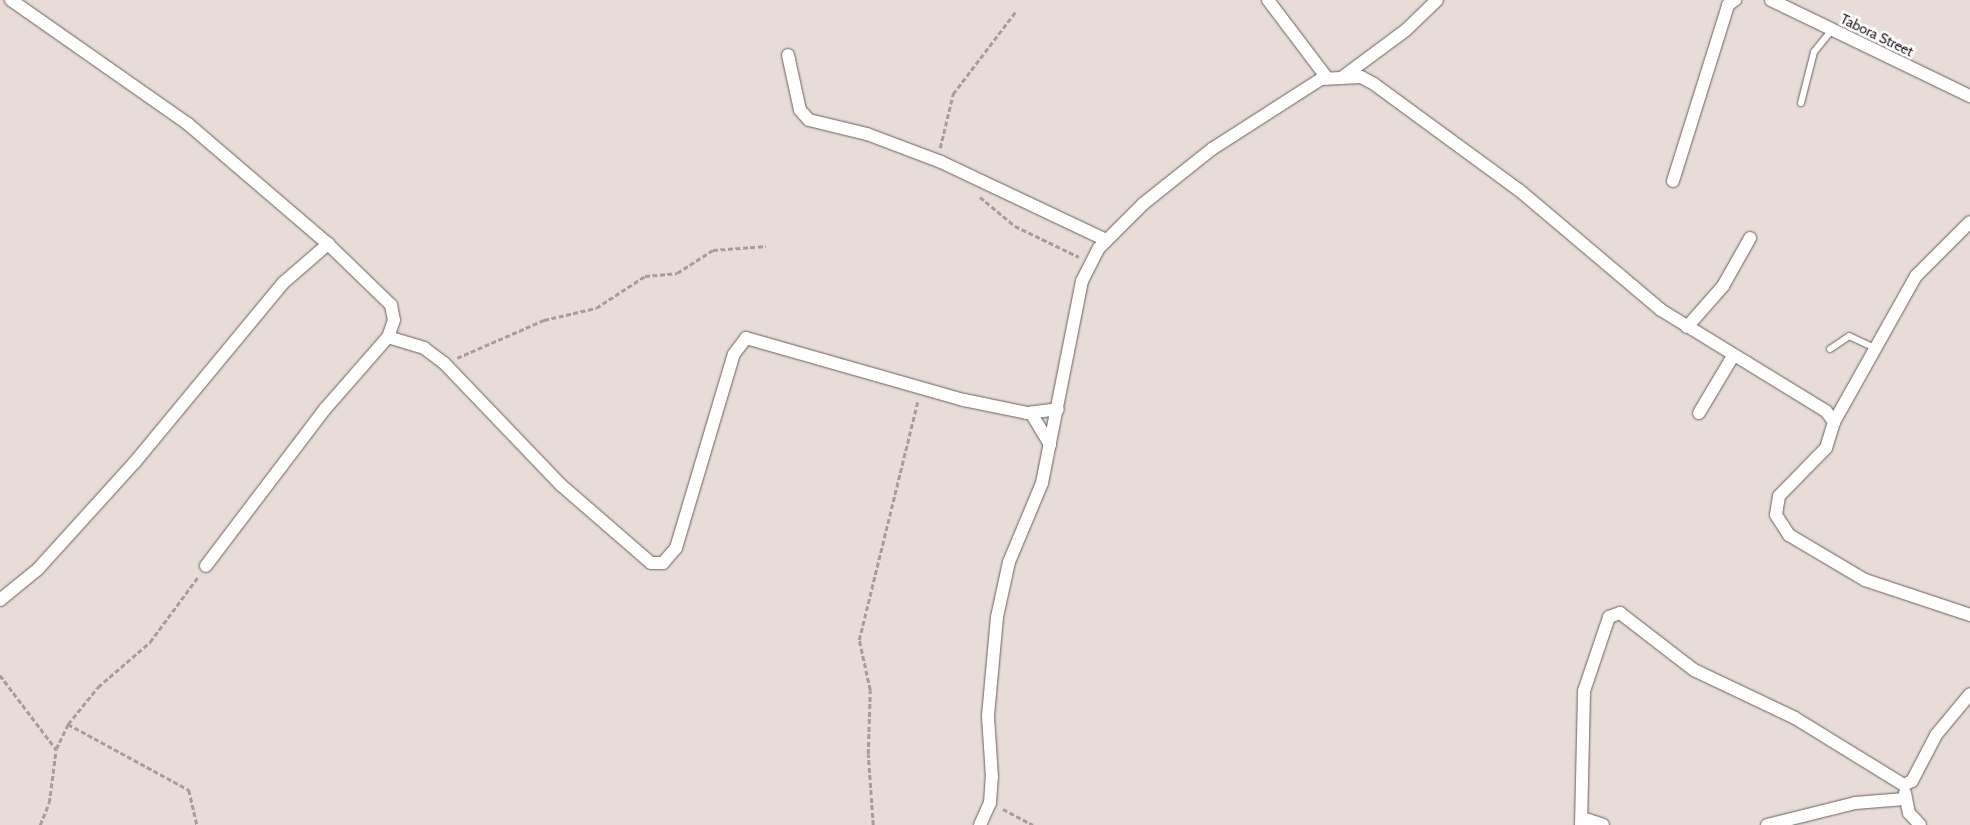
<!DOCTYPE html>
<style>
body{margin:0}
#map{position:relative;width:1970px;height:825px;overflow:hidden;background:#e7dcd8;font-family:Cabin,sans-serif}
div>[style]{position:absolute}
.path>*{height:2.5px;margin-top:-1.25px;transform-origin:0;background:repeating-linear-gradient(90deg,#a79e9a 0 5px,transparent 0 7.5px)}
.roads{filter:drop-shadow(0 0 1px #6a615d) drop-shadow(0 0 1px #6a615d)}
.lane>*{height:6px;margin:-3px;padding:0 3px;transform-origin:3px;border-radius:3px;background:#fff}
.street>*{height:12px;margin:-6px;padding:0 6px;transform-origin:6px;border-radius:6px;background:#fff}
span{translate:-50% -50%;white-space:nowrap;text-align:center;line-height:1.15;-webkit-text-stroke:5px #fff;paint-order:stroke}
.street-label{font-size:14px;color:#211d1b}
</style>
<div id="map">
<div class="path">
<i style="left:940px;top:148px;width:56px;rotate:-76.5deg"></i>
<i style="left:953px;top:94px;width:104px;rotate:-52.8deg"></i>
<i style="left:980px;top:197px;width:45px;rotate:39.6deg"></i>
<i style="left:1015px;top:226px;width:71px;rotate:25.8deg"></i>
<i style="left:457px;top:358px;width:95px;rotate:-23.6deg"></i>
<i style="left:544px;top:320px;width:53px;rotate:-13deg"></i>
<i style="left:596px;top:308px;width:59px;rotate:-33.1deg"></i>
<i style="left:645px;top:276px;width:32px;rotate:-5deg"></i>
<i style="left:677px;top:273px;width:43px;rotate:-32.6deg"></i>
<i style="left:713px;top:250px;width:53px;rotate:-4.3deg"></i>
<i style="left:0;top:675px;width:93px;rotate:52.9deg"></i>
<i style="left:68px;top:724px;width:138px;rotate:28.6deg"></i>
<i style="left:189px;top:790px;width:36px;rotate:77deg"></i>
<i style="left:1003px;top:809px;width:34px;rotate:28deg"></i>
<i style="left:40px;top:825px;width:24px;rotate:-68deg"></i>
<i style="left:49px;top:803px;width:54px;rotate:-82.6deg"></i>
<i style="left:56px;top:749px;width:28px;rotate:-64deg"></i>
<i style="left:68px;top:724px;width:48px;rotate:-51deg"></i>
<i style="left:98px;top:687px;width:69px;rotate:-40.9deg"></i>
<i style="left:150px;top:642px;width:81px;rotate:-53.6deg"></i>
<i style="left:873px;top:825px;width:71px;rotate:-94deg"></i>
<i style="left:868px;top:754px;width:64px;rotate:-88.2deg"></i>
<i style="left:870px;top:690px;width:51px;rotate:-102.4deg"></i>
<i style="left:859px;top:640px;width:247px;rotate:-76.2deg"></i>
</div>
<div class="roads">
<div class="lane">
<i style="left:1801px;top:103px;width:53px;rotate:-75.7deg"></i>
<i style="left:1814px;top:52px;width:28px;rotate:-51deg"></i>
<i style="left:1830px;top:349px;width:23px;rotate:-34deg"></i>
<i style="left:1849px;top:336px;width:31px;rotate:25deg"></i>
</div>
<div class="street">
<i style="left:11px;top:0;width:216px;rotate:35deg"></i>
<i style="left:188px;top:124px;width:184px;rotate:40.6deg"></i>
<i style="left:328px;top:244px;width:88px;rotate:44.1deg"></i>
<i style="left:391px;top:305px;width:15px;rotate:79deg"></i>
<i style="left:394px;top:320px;width:18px;rotate:109deg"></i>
<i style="left:388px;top:337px;width:96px;rotate:131.2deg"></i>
<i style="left:325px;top:409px;width:197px;rotate:127.2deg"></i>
<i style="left:1268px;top:0;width:98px;rotate:52.9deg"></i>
<i style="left:1771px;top:0;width:221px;rotate:25.8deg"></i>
<i style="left:788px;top:55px;width:56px;rotate:77.7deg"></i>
<i style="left:800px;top:110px;width:13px;rotate:48deg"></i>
<i style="left:809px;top:120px;width:60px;rotate:13.6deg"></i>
<i style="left:867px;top:134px;width:79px;rotate:20.7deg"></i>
<i style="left:941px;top:162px;width:183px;rotate:25.3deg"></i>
<i style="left:1344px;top:76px;width:77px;rotate:-36.6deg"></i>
<i style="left:1406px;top:30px;width:43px;rotate:-44.1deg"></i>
<i style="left:1673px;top:181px;width:184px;rotate:-72.6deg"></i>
<i style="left:1728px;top:5px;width:9px;rotate:-36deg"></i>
<i style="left:1687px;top:327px;width:55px;rotate:-48.7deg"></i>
<i style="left:1723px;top:286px;width:55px;rotate:-60.6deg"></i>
<i style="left:388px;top:337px;width:38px;rotate:17deg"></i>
<i style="left:424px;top:348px;width:25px;rotate:37deg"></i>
<i style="left:444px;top:363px;width:169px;rotate:46.2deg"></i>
<i style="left:561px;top:485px;width:119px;rotate:40.9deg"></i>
<i style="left:651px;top:563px;width:12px"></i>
<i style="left:663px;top:563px;width:20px;rotate:-49deg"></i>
<i style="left:676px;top:548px;width:202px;rotate:-73.4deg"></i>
<i style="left:734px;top:354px;width:20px;rotate:-53deg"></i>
<i style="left:746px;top:338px;width:227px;rotate:15.9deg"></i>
<i style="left:964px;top:400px;width:64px;rotate:11.7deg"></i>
<i style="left:1027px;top:413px;width:31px;rotate:-7deg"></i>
<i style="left:1031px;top:413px;width:37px;rotate:59deg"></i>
<i style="left:1699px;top:413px;width:66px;rotate:-59.2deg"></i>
<i style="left:1834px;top:422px;width:167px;rotate:-60.7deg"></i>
<i style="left:1916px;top:276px;width:76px;rotate:-45deg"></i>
<i style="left:0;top:600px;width:49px;rotate:-39.2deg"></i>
<i style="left:38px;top:569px;width:144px;rotate:-47.8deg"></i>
<i style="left:135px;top:462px;width:232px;rotate:-50.4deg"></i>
<i style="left:283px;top:283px;width:60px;rotate:-40.9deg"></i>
<i style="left:1905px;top:793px;width:20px;rotate:79deg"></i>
<i style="left:1909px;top:813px;width:16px;rotate:47deg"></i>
<i style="left:1582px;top:818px;width:22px;rotate:18deg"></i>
<i style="left:980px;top:825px;width:24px;rotate:-66deg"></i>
<i style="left:990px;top:803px;width:26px;rotate:-86deg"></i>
<i style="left:992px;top:777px;width:61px;rotate:-93.8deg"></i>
<i style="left:988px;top:716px;width:99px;rotate:-84.8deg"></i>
<i style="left:997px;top:617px;width:56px;rotate:-77.7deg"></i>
<i style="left:1009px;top:562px;width:86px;rotate:-67.3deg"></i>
<i style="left:1042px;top:483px;width:206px;rotate:-78.8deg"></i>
<i style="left:1082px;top:281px;width:37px;rotate:-63deg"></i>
<i style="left:1099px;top:248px;width:62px;rotate:-45deg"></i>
<i style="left:1143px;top:204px;width:88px;rotate:-38.6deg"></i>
<i style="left:1212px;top:149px;width:130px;rotate:-32.7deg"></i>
<i style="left:1321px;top:79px;width:40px;rotate:-2.9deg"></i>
<i style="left:1361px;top:77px;width:15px;rotate:28deg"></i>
<i style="left:1374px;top:84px;width:180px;rotate:36.2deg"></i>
<i style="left:1519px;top:190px;width:186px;rotate:40.2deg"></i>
<i style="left:1661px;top:310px;width:193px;rotate:31.5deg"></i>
<i style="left:1826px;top:411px;width:14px;rotate:54deg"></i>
<i style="left:1834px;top:422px;width:27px;rotate:107deg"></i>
<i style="left:1826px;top:448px;width:67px;rotate:134.4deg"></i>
<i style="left:1779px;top:496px;width:19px;rotate:99deg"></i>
<i style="left:1776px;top:515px;width:24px;rotate:57deg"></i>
<i style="left:1789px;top:535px;width:88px;rotate:30.6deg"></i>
<i style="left:1865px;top:580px;width:111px;rotate:18.4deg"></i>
<i style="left:1581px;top:825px;width:134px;rotate:-88.7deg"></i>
<i style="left:1584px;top:691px;width:78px;rotate:-71.3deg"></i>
<i style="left:1609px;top:617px;width:12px;rotate:-20deg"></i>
<i style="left:1620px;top:613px;width:93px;rotate:37.6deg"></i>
<i style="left:1694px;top:670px;width:112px;rotate:25.4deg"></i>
<i style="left:1795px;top:718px;width:128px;rotate:31.6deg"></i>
<i style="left:1904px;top:785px;width:9px;rotate:-27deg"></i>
<i style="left:1912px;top:781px;width:52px;rotate:-62.4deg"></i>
<i style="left:1936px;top:735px;width:53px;rotate:-50.3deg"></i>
<i style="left:1767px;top:825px;width:91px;rotate:-14deg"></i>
<i style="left:1855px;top:803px;width:50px;rotate:-4.6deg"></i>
</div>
</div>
<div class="street-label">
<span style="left:1877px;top:35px;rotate:26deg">Tabora Street</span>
</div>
</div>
